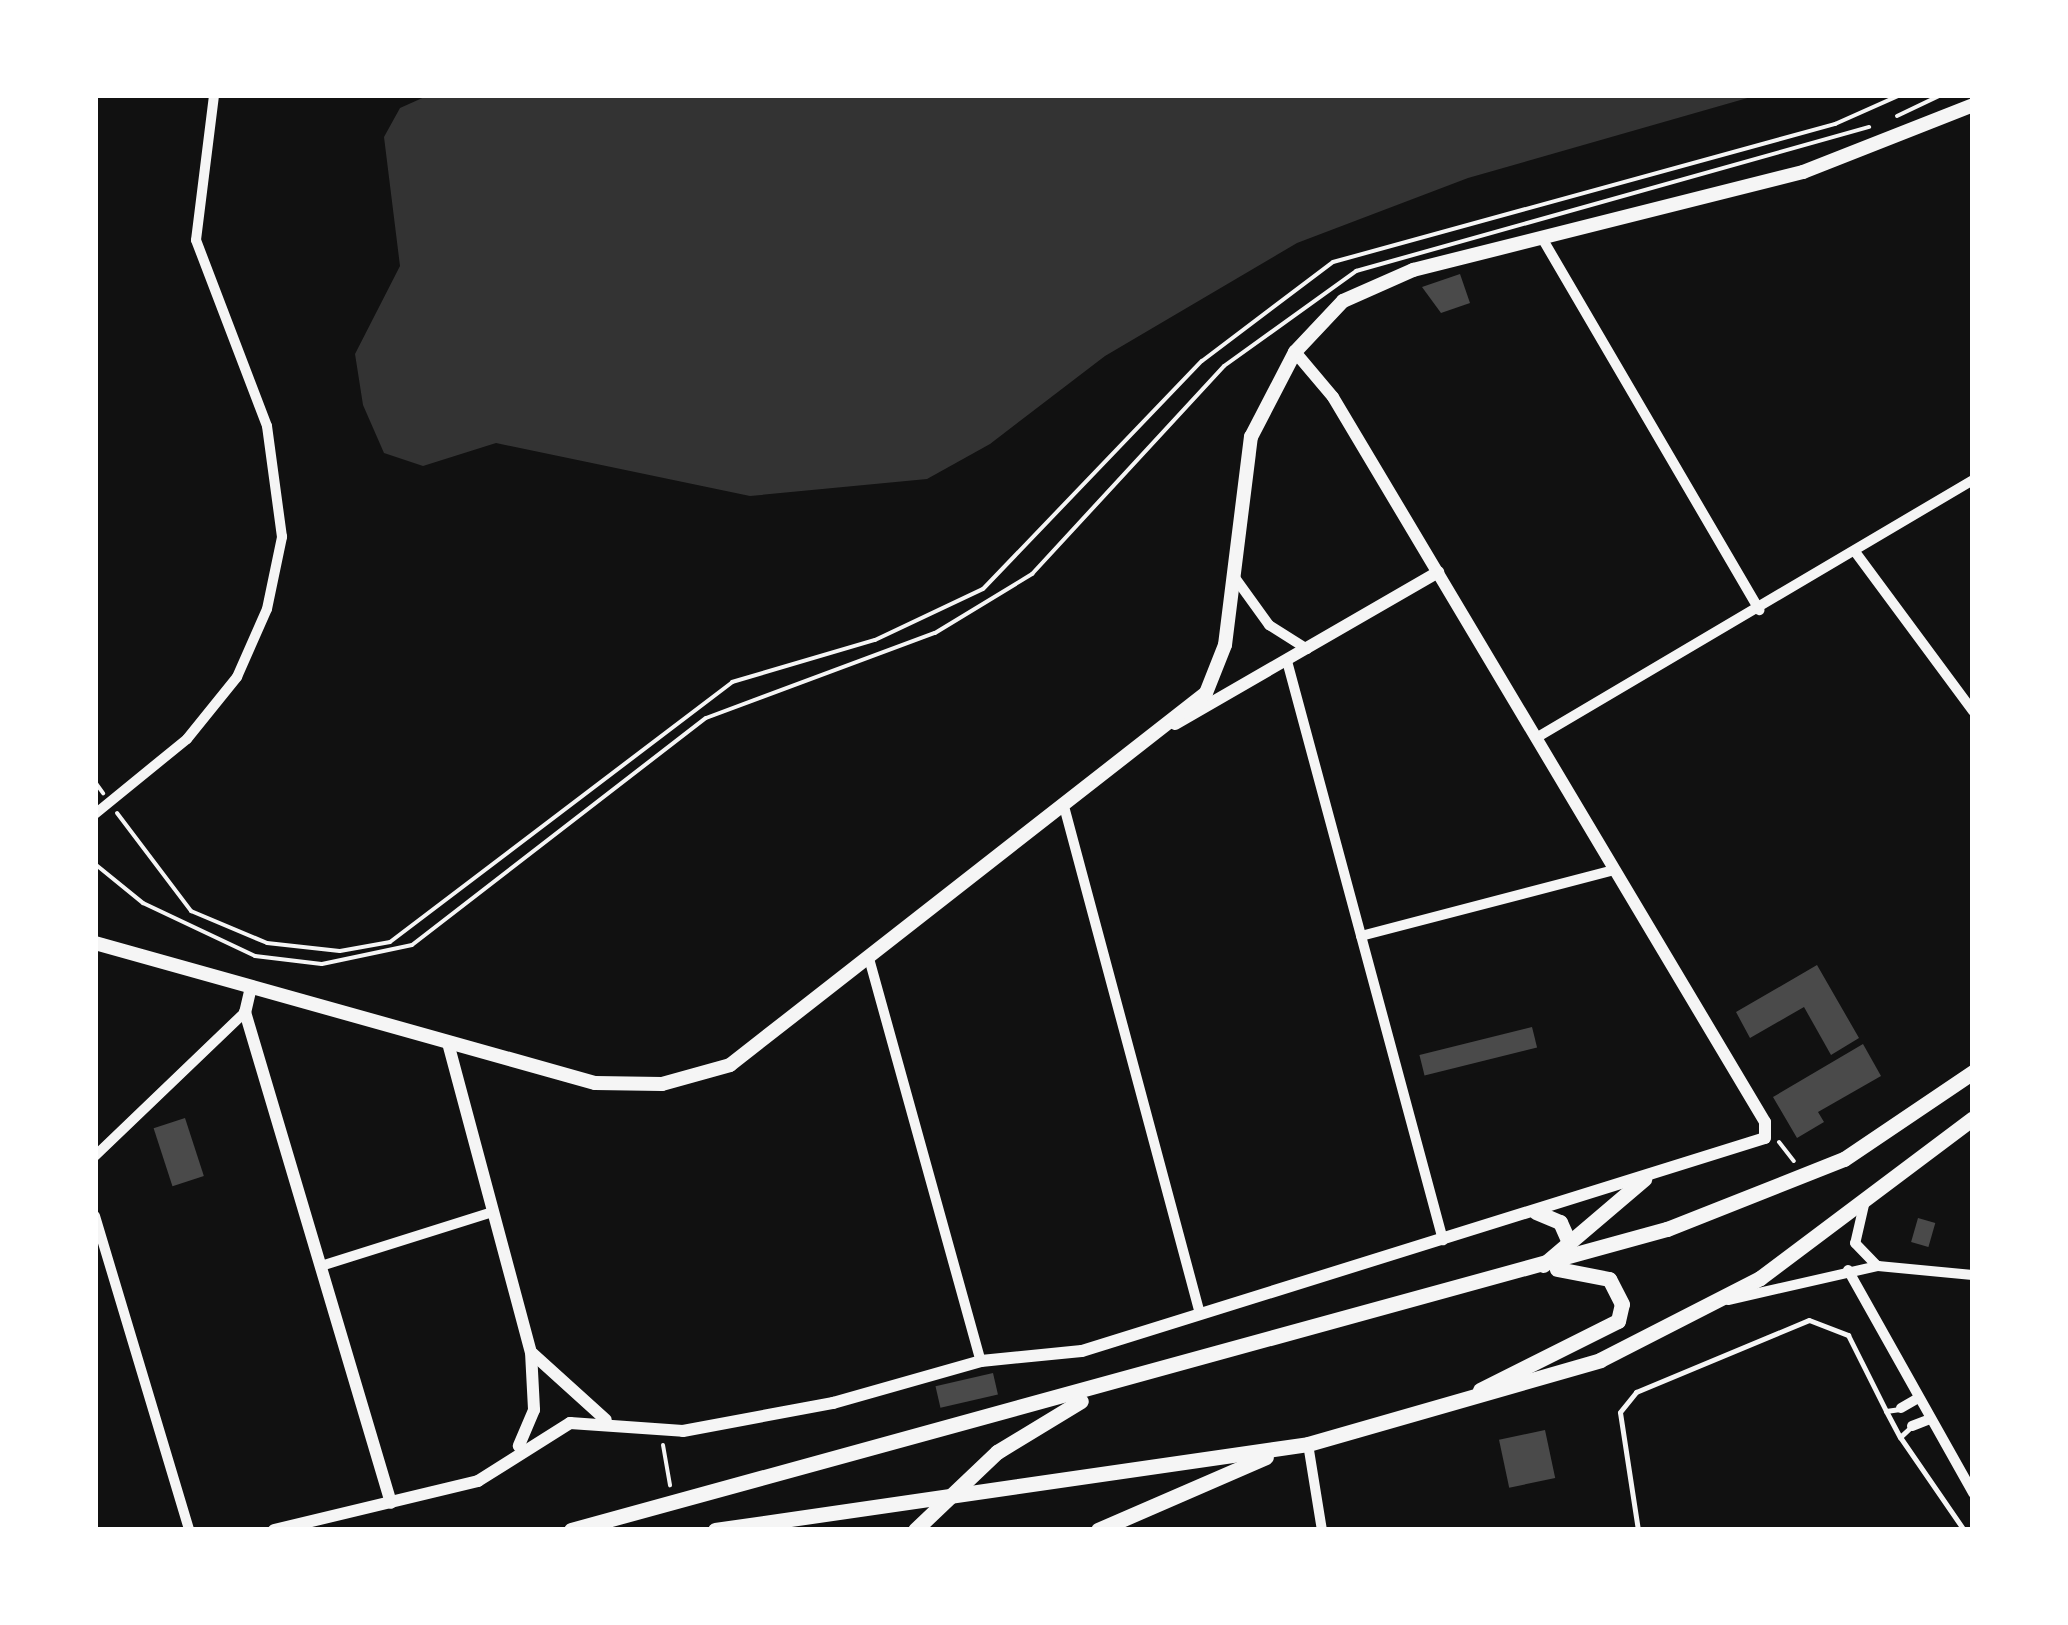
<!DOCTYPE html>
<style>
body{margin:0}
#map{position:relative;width:2068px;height:1625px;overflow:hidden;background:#111;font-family:"Noto Sans",sans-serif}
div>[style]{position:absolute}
.water>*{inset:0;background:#333}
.building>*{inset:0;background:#4a4a4a;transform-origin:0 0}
.path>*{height:4px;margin:-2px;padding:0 2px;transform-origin:2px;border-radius:2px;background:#f5f5f5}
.service>*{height:5px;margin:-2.5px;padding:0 2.5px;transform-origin:2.5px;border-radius:2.5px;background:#f5f5f5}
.minor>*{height:10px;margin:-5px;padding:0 5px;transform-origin:5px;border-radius:5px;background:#f5f5f5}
.tertiary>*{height:12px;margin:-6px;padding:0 6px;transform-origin:6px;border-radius:6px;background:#f5f5f5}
.secondary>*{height:14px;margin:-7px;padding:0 7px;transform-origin:7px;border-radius:7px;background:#f5f5f5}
.primary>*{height:15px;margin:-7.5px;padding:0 7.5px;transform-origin:7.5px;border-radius:7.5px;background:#f5f5f5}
span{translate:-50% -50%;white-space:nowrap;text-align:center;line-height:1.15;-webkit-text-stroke:10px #fff;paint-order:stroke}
.frame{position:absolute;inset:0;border:98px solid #fff;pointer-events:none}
</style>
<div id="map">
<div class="water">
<i style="clip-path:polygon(429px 95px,1758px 95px,1468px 178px,1297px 243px,1105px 356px,990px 444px,927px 479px,750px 496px,496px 443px,423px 466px,384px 453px,363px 405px,355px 354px,400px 266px,384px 137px,400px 108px)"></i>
</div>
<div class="building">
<i style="clip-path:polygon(1460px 274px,1470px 303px,1441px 313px,1422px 287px)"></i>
<i style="clip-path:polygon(1817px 965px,1859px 1038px,1831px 1055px,1804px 1007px,1750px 1038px,1736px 1012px)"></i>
<i style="left:1532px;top:1027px;width:21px;height:116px;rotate:76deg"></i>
<i style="clip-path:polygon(1863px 1044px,1881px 1076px,1818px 1112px,1824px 1122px,1797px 1138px,1773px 1097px)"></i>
<i style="left:185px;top:1118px;width:61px;height:33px;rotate:72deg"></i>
<i style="left:1918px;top:1218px;width:18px;height:25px;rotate:16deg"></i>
<i style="left:993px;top:1373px;width:22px;height:59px;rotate:77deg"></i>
<i style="left:1545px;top:1430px;width:49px;height:47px;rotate:78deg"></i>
</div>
<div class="path">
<i style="left:1897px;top:116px;width:49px;rotate:-25.5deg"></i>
<i style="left:95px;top:782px;width:14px;rotate:54deg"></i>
<i style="left:117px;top:813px;width:123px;rotate:52.9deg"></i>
<i style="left:191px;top:911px;width:82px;rotate:22.8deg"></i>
<i style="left:267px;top:943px;width:73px;rotate:6.3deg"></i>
<i style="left:340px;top:951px;width:51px;rotate:-10.2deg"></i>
<i style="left:390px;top:942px;width:430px;rotate:-37.2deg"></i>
<i style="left:732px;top:682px;width:149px;rotate:-16.4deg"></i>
<i style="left:875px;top:640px;width:119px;rotate:-25.3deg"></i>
<i style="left:983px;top:589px;width:316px;rotate:-46.2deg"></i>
<i style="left:1202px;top:361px;width:164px;rotate:-37.1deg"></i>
<i style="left:1333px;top:262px;width:521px;rotate:-15.37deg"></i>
<i style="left:1835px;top:124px;width:71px;rotate:-24deg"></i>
<i style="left:95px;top:864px;width:62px;rotate:39.1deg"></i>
<i style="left:143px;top:903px;width:124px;rotate:25.3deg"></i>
<i style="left:255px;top:956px;width:67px;rotate:6.8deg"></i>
<i style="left:322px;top:964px;width:92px;rotate:-11.9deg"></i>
<i style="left:412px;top:945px;width:371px;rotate:-37.7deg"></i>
<i style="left:706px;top:718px;width:244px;rotate:-20.4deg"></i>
<i style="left:935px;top:633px;width:114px;rotate:-31.3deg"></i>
<i style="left:1032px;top:574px;width:283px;rotate:-47.3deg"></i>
<i style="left:1224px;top:366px;width:163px;rotate:-35.7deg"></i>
<i style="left:1356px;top:271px;width:533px;rotate:-15.68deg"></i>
<i style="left:1779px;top:1142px;width:24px;rotate:52deg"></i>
<i style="left:663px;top:1445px;width:41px;rotate:80.1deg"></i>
</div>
<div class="service">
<i style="left:1886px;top:1411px;width:30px;rotate:62deg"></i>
<i style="left:1912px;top:1426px;width:16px;rotate:137deg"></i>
<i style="left:1900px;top:1437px;width:113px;rotate:55.5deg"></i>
<i style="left:1638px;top:1530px;width:119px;rotate:-98.7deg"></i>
<i style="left:1620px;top:1412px;width:26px;rotate:-51deg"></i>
<i style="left:1636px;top:1392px;width:187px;rotate:-22.6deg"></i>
<i style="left:1809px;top:1320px;width:42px;rotate:21deg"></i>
<i style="left:1848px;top:1335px;width:85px;rotate:63.4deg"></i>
<i style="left:1886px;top:1411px;width:14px;rotate:-8deg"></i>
</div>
<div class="minor">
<i style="left:1542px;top:238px;width:431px;rotate:59.7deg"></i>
<i style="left:1856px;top:553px;width:197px;rotate:53.5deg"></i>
<i style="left:1233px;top:575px;width:62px;rotate:54.2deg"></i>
<i style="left:1269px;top:625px;width:45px;rotate:32.3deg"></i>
<i style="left:1287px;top:661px;width:600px;rotate:74.92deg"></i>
<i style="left:1536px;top:738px;width:507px;rotate:-30.56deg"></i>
<i style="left:1065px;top:810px;width:522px;rotate:75deg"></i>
<i style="left:95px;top:814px;width:119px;rotate:-39.2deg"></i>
<i style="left:187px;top:739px;width:80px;rotate:-51.1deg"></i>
<i style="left:237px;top:677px;width:74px;rotate:-66.2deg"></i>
<i style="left:267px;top:609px;width:74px;rotate:-78.2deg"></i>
<i style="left:282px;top:537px;width:112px;rotate:-97.7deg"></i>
<i style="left:267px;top:426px;width:199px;rotate:-110.9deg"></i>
<i style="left:196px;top:240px;width:146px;rotate:-82.9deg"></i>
<i style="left:1361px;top:936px;width:262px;rotate:-14.6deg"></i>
<i style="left:870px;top:962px;width:414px;rotate:74.5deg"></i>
<i style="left:95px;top:1156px;width:208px;rotate:-43.8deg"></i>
<i style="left:1864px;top:1205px;width:39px;rotate:103deg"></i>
<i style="left:1855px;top:1243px;width:32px;rotate:46deg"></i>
<i style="left:95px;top:1216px;width:328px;rotate:73.3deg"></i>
<i style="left:321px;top:1266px;width:179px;rotate:-17.5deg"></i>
<i style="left:1848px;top:1270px;width:256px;rotate:60.7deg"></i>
<i style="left:1728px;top:1300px;width:154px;rotate:-12.8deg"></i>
<i style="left:1878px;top:1266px;width:95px;rotate:5.4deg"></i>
<i style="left:1901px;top:1408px;width:20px;rotate:-30deg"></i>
<i style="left:1912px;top:1426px;width:19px;rotate:-21deg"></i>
<i style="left:1308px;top:1444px;width:87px;rotate:80.8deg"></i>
</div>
<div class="tertiary">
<i style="left:1175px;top:724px;width:304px;rotate:-30deg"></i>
<i style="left:251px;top:987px;width:26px;rotate:103deg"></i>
<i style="left:245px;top:1012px;width:512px;rotate:73.44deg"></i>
<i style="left:448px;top:1043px;width:320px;rotate:75deg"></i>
<i style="left:531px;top:1352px;width:58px;rotate:87deg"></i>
<i style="left:534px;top:1410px;width:39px;rotate:113deg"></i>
<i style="left:533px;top:1354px;width:98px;rotate:42.1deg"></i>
<i style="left:274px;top:1530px;width:210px;rotate:-13.5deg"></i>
<i style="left:478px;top:1481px;width:109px;rotate:-32.2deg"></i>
<i style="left:570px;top:1423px;width:113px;rotate:4deg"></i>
<i style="left:683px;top:1431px;width:153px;rotate:-10.6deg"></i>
<i style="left:833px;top:1403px;width:154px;rotate:-15.8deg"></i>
<i style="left:981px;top:1361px;width:101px;rotate:-5.7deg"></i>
<i style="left:1082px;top:1351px;width:715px;rotate:-17.32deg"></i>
<i style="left:1765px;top:1138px;width:16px;rotate:-90deg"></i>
<i style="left:1765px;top:1122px;width:844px;rotate:-120.79deg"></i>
<i style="left:1333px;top:397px;width:59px;rotate:-130.2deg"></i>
</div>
<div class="secondary">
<i style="left:95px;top:943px;width:519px;rotate:15.64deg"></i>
<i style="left:595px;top:1083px;width:67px;rotate:0.9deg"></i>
<i style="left:662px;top:1084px;width:71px;rotate:-15.6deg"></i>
<i style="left:730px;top:1065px;width:604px;rotate:-38.01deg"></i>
<i style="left:1206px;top:693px;width:52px;rotate:-68.4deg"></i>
<i style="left:1225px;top:645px;width:210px;rotate:-82.9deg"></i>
<i style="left:1251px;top:437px;width:96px;rotate:-62.6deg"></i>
<i style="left:1295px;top:352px;width:70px;rotate:-46.7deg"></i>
<i style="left:1343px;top:301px;width:77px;rotate:-23.9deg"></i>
<i style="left:1413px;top:270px;width:402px;rotate:-14.1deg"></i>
<i style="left:1803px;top:172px;width:183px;rotate:-21.5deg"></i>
</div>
<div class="primary">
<i style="left:1536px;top:1212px;width:26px;rotate:23deg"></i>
<i style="left:1560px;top:1222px;width:22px;rotate:66deg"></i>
<i style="left:1543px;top:1265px;width:133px;rotate:-40.4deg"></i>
<i style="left:1480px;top:1390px;width:154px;rotate:-26.6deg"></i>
<i style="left:1618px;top:1321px;width:17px;rotate:-77deg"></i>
<i style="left:1622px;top:1304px;width:28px;rotate:-117deg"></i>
<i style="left:1609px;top:1279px;width:53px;rotate:-169.1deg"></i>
<i style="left:571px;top:1530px;width:1137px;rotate:-15.36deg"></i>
<i style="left:1667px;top:1229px;width:190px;rotate:-21.6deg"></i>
<i style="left:1844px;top:1159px;width:156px;rotate:-34deg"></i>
<i style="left:715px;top:1530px;width:599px;rotate:-8.25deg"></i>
<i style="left:1308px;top:1444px;width:304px;rotate:-16deg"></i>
<i style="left:1600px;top:1360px;width:180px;rotate:-27.1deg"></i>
<i style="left:1760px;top:1278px;width:266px;rotate:-36.9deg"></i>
<i style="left:915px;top:1530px;width:113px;rotate:-43.6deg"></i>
<i style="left:997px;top:1452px;width:98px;rotate:-31.3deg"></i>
<i style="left:1098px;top:1530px;width:183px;rotate:-23.5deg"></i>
</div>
<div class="frame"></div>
</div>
